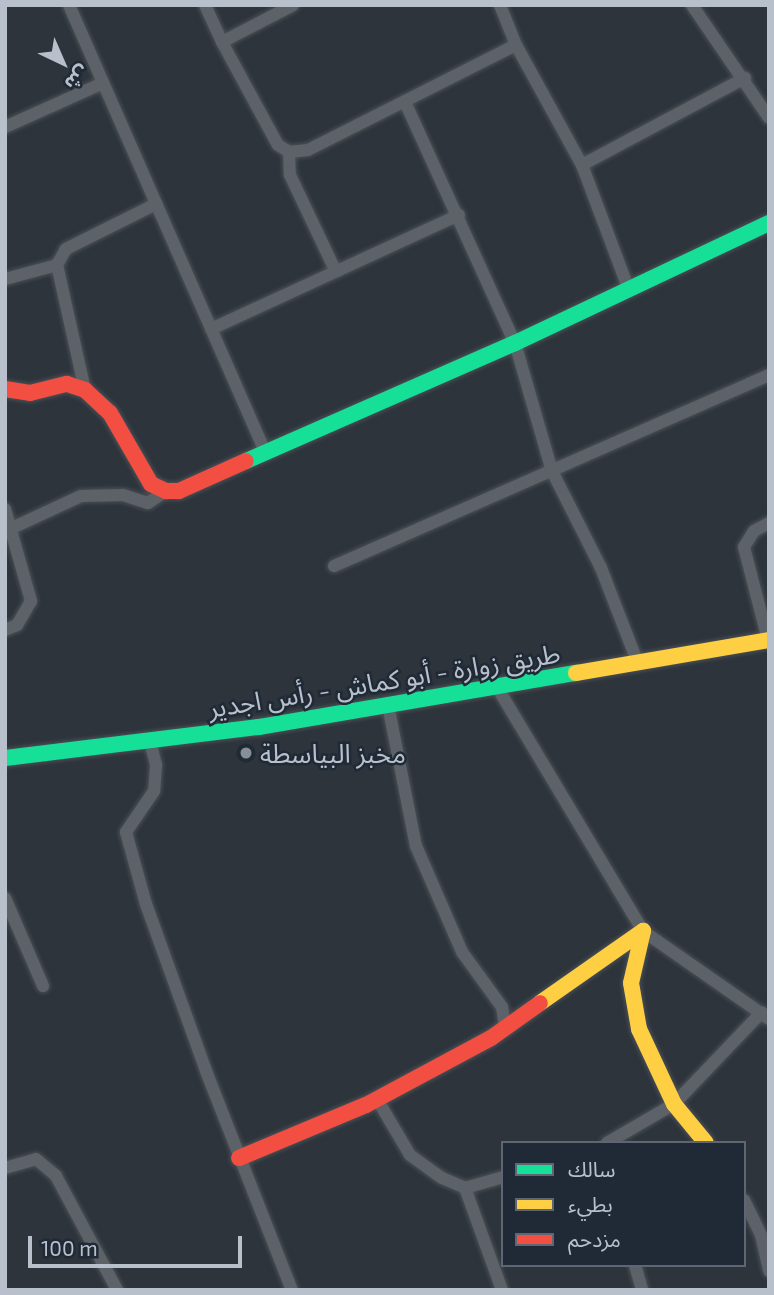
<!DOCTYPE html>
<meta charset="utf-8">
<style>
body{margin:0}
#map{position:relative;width:774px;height:1295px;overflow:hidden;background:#2d343b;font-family:"Exo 2","Noto Sans Arabic",sans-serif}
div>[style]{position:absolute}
.roads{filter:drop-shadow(0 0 2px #4b5056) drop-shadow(0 0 2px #4b5056)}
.street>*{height:12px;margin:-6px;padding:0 6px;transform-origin:6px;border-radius:6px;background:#5d6269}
.fast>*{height:16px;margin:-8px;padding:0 8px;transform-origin:8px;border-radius:8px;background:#16e098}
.slow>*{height:16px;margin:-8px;padding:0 8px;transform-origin:8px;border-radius:8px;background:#ffcf43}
.jam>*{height:16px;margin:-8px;padding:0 8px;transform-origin:8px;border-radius:8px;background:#f24e42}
.dots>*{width:19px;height:19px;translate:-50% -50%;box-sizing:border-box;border:4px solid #202a37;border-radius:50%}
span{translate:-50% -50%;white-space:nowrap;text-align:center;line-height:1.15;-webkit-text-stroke:5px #202a37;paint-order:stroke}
.street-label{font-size:26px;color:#b8c0cb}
.poi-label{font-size:26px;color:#b8c0cb}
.left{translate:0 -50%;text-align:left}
.frame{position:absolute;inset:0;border:7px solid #b8c0cb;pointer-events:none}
.legend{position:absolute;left:501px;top:1141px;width:245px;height:126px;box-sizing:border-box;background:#202a37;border:2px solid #5d6672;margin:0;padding:9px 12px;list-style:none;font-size:21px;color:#b8c0cb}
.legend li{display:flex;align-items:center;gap:14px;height:35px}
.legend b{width:35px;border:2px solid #5d6672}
.north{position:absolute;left:28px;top:28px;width:70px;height:70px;-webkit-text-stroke:5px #202a37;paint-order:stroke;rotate:136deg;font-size:19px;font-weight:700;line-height:28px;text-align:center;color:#b8c0cb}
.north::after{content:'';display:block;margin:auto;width:24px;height:32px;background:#b8c0cb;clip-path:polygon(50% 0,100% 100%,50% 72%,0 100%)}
.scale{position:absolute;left:28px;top:1236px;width:214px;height:32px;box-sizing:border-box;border:4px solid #b8c0cb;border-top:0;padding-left:9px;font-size:21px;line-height:24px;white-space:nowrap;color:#b8c0cb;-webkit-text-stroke:5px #202a37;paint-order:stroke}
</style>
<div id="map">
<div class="roads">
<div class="street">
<i style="left:69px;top:5px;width:490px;rotate:66.3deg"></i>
<i style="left:205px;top:5px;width:41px;rotate:65.3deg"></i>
<i style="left:222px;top:42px;width:80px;rotate:-27.5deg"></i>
<i style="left:500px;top:5px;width:43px;rotate:68.2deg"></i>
<i style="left:516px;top:45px;width:137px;rotate:61.2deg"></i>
<i style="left:692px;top:5px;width:137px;rotate:55.7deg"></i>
<i style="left:222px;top:42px;width:117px;rotate:61.5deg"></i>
<i style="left:278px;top:145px;width:13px;rotate:32deg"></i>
<i style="left:289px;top:152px;width:19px;rotate:-6deg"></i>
<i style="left:308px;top:150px;width:233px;rotate:-26.8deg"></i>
<i style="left:405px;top:102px;width:265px;rotate:65.5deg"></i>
<i style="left:515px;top:343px;width:133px;rotate:73.9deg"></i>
<i style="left:552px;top:471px;width:109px;rotate:63.2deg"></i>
<i style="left:601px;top:568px;width:100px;rotate:68.8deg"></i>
<i style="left:5px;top:127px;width:107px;rotate:-24.2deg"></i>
<i style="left:289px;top:152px;width:23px;rotate:88deg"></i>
<i style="left:290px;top:175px;width:107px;rotate:64.6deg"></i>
<i style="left:5px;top:279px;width:54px;rotate:-15.1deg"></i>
<i style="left:629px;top:290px;width:134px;rotate:-110.6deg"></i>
<i style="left:582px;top:165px;width:185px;rotate:-28.1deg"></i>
<i style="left:211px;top:329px;width:273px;rotate:-24.7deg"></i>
<i style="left:85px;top:390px;width:128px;rotate:-102.6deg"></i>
<i style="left:57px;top:265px;width:18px;rotate:-61deg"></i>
<i style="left:66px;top:249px;width:101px;rotate:-26.6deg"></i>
<i style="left:5px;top:509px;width:96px;rotate:74.2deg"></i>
<i style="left:31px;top:601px;width:28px;rotate:120deg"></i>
<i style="left:17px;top:625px;width:13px;rotate:157deg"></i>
<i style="left:12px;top:528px;width:76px;rotate:-24.9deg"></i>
<i style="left:81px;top:496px;width:42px;rotate:-1.4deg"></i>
<i style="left:123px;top:495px;width:26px;rotate:18deg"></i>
<i style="left:148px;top:503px;width:22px;rotate:-34deg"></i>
<i style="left:334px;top:566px;width:475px;rotate:-23.7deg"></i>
<i style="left:768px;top:640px;width:96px;rotate:-104.5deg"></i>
<i style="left:744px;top:547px;width:19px;rotate:-58deg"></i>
<i style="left:754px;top:531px;width:17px;rotate:-28deg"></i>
<i style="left:497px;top:687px;width:284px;rotate:59.1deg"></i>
<i style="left:643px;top:931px;width:154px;rotate:34.9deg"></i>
<i style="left:388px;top:705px;width:144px;rotate:78.8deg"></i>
<i style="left:416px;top:846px;width:116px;rotate:66.5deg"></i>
<i style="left:462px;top:952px;width:68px;rotate:54deg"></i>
<i style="left:502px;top:1007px;width:18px;rotate:81deg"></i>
<i style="left:150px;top:742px;width:24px;rotate:75deg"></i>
<i style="left:156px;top:765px;width:26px;rotate:94deg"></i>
<i style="left:154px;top:791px;width:50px;rotate:124.3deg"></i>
<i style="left:126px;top:832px;width:75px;rotate:74.5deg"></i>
<i style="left:146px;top:904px;width:177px;rotate:70.2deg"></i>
<i style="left:206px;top:1071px;width:235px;rotate:68.6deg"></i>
<i style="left:5px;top:898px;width:96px;rotate:66.6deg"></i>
<i style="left:377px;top:1099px;width:65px;rotate:59.5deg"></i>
<i style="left:410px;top:1155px;width:39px;rotate:36deg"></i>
<i style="left:442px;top:1178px;width:25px;rotate:23deg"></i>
<i style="left:607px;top:1143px;width:78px;rotate:-30.2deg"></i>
<i style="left:674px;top:1104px;width:127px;rotate:-46.3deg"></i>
<i style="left:5px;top:1168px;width:32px;rotate:-16deg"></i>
<i style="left:36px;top:1159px;width:26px;rotate:40deg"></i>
<i style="left:56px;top:1176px;width:129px;rotate:61.8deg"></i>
<i style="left:744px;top:1200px;width:39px;rotate:64deg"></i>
<i style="left:761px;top:1235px;width:37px;rotate:77deg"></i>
<i style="left:635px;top:1265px;width:26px;rotate:74deg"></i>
<i style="left:502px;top:1290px;width:109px;rotate:-109.9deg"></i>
<i style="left:465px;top:1188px;width:40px;rotate:-16deg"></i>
</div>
<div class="fast">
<i style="left:246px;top:461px;width:294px;rotate:-23.7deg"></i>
<i style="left:515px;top:343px;width:281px;rotate:-25.3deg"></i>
<i style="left:5px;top:758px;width:256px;rotate:-7deg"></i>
<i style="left:259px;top:727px;width:322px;rotate:-9.7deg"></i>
</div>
<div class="slow">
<i style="left:576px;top:673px;width:196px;rotate:-9.7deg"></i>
<i style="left:540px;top:1003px;width:126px;rotate:-35deg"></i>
<i style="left:643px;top:931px;width:53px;rotate:103deg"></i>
<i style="left:631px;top:983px;width:47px;rotate:80.1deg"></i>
<i style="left:639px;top:1029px;width:83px;rotate:65deg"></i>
<i style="left:674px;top:1104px;width:50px;rotate:50.6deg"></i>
</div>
<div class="jam">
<i style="left:5px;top:389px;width:25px;rotate:9deg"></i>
<i style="left:30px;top:393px;width:38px;rotate:-14deg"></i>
<i style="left:67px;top:384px;width:19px;rotate:18deg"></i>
<i style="left:85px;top:390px;width:34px;rotate:43deg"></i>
<i style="left:110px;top:413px;width:82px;rotate:60deg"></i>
<i style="left:151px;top:484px;width:17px;rotate:25deg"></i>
<i style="left:166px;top:491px;width:13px"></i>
<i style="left:179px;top:491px;width:73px;rotate:-24.1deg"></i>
<i style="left:239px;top:1158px;width:138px;rotate:-22.7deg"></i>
<i style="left:366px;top:1105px;width:142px;rotate:-28.2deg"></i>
<i style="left:491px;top:1038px;width:60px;rotate:-35.5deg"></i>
</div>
</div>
<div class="dots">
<i style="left:246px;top:753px;background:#878f99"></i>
</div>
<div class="street-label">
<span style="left:384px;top:680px;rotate:-9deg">طريق زوارة - أبو كماش - رأس اجدير</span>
</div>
<div class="poi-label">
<span class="left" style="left:260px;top:753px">مخبز البياسطة</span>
</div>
<div class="frame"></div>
<ul class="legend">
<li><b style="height:9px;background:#16e098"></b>سالك</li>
<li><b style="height:9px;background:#ffcf43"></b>بطيء</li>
<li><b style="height:9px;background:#f24e42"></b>مزدحم</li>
</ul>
<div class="north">ش</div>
<div class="scale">100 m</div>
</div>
